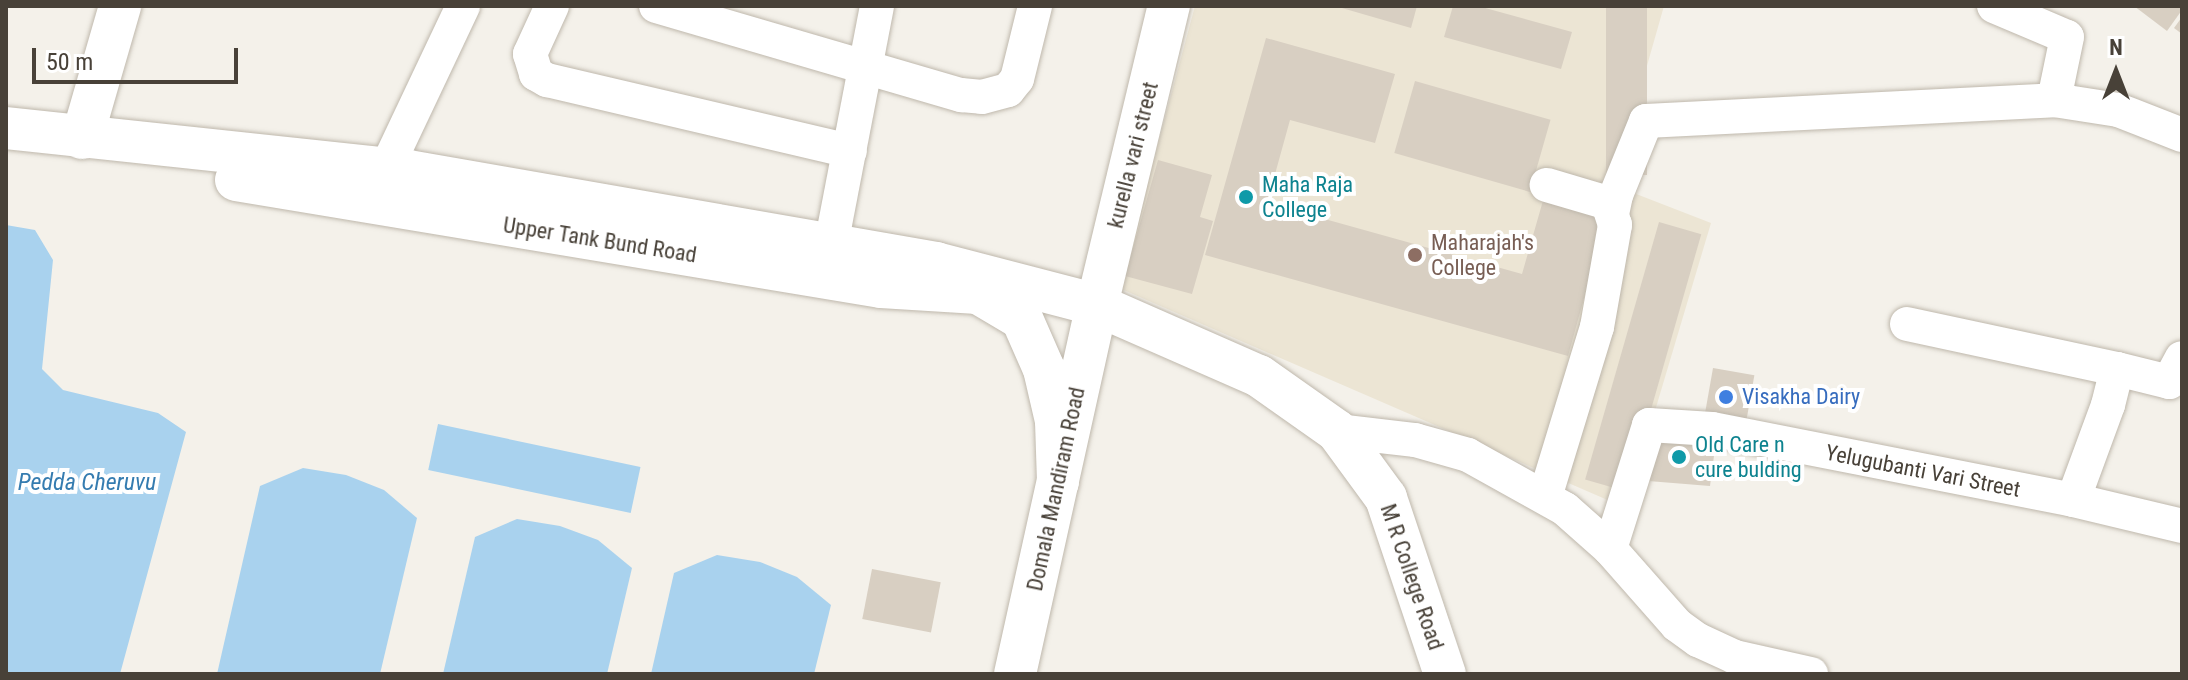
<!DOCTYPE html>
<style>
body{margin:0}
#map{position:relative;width:2188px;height:680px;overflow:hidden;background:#f4f1ea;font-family:"Roboto Condensed",sans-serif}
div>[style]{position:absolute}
.education>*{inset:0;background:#ece5d4}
.water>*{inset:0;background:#a9d2ee;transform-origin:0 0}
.building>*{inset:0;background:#d8cfc2;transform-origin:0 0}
.roads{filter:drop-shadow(0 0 2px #bfb8ac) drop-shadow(0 0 2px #bfb8ac)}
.minor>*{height:34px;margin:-17px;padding:0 17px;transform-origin:17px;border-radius:17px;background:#fff}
.tertiary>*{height:42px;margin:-21px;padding:0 21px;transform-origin:21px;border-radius:21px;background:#fff}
.dots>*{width:22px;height:22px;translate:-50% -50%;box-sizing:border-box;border:4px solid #fff;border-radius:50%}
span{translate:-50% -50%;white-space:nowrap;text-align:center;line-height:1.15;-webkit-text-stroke:8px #fff;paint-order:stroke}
.street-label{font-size:22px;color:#484138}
.culture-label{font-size:22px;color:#0d838f}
.left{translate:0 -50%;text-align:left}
.education-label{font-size:22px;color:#785e54}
.shop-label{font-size:22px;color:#366cbe}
.water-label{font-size:24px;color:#357cb0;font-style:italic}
.frame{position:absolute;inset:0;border:8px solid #484138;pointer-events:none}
.north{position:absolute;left:2076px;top:32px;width:80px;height:80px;-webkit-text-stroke:6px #fff;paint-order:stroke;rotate:0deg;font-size:22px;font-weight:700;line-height:32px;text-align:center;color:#484138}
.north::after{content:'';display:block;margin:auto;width:28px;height:36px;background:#484138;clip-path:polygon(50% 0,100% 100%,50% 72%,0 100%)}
.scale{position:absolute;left:32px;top:48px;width:206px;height:36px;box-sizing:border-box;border:4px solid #484138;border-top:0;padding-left:10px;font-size:24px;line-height:28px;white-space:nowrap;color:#484138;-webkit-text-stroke:6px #fff;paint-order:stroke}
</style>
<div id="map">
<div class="education">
<i style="clip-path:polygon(1195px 6px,1664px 6px,1613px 185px,1711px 223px,1626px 508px,1119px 288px)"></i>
</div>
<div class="water">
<i style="clip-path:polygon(6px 225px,35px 230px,53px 260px,42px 369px,63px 390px,158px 413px,186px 432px,120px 674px,6px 674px)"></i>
<i style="left:438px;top:424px;width:207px;height:47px;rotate:12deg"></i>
<i style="clip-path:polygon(303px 468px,346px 475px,384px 490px,417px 518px,380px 674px,217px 674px,260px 486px)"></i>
<i style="clip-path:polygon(517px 519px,560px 526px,598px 540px,632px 568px,607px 674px,443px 674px,475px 537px)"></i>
<i style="clip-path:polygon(717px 555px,760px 562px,797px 577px,831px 605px,814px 674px,651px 674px,674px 573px)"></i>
</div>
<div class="building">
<i style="clip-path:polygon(1335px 6px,1417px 6px,1411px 28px)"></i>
<i style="clip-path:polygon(1453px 6px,1478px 6px,1572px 32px,1561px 69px,1444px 37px)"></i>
<i style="left:1606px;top:6px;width:41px;height:169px"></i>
<i style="clip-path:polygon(2134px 6px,2182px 6px,2182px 10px,2167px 31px)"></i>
<i style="clip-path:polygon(2182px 17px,2182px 34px,2174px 28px)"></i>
<i style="clip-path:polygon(1266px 38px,1395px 74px,1375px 143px,1290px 120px,1267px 203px,1522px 274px,1546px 190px,1609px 208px,1568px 356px,1205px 255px)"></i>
<i style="left:1415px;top:81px;width:141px;height:75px;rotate:16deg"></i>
<i style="clip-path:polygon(1158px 160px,1212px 175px,1200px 217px,1213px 221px,1192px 294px,1125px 276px)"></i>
<i style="left:1659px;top:222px;width:44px;height:268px;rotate:16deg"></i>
<i style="left:1713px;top:368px;width:42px;height:53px;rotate:10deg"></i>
<i style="clip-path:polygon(1651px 432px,1717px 433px,1710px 486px,1636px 480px)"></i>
<i style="left:872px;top:569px;width:70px;height:51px;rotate:11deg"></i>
</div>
<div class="roads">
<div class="minor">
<i style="left:552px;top:6px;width:53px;rotate:114.6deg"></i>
<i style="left:530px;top:54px;width:21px;rotate:73deg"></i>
<i style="left:536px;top:74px;width:13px;rotate:29deg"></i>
<i style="left:547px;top:80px;width:311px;rotate:13.2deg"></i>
<i style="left:656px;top:6px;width:318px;rotate:16.3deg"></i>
<i style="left:961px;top:95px;width:21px;rotate:5deg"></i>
<i style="left:982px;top:97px;width:27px;rotate:-15deg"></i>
<i style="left:1008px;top:90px;width:14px;rotate:-51deg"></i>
<i style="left:1017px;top:79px;width:75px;rotate:-76.1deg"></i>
<i style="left:1994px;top:6px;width:79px;rotate:23deg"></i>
<i style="left:2067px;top:37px;width:64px;rotate:101.7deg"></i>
<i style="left:386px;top:169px;width:180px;rotate:-64.7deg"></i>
<i style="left:1612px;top:214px;width:19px;rotate:-78deg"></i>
<i style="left:1616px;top:195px;width:80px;rotate:-67.9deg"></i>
<i style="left:1646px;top:121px;width:409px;rotate:-2.9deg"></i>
<i style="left:2054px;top:100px;width:65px;rotate:8.9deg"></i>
<i style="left:2118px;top:110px;width:69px;rotate:21.3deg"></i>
<i style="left:831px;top:245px;width:243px;rotate:-79.1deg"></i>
<i style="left:1907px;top:324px;width:215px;rotate:12.1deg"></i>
<i style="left:2117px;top:369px;width:37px;rotate:104deg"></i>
<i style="left:2108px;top:405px;width:101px;rotate:110.2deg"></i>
<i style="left:2117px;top:369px;width:54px;rotate:14deg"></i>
<i style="left:2169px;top:382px;width:27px;rotate:-62deg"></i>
<i style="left:1337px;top:431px;width:79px;rotate:6.6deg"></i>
<i style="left:1415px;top:440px;width:55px;rotate:15.8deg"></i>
<i style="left:1468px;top:455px;width:111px;rotate:29.1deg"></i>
<i style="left:1565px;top:509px;width:60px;rotate:41.6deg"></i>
<i style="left:1610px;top:549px;width:101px;rotate:48.6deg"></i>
<i style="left:1677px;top:625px;width:26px;rotate:36deg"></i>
<i style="left:1698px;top:640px;width:41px;rotate:24.7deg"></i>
<i style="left:1735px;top:657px;width:78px;rotate:12.6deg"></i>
<i style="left:1545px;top:497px;width:178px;rotate:-73deg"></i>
<i style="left:1597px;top:327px;width:104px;rotate:-80deg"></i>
<i style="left:1615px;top:225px;width:23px;rotate:-108deg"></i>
<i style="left:1608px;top:203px;width:64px;rotate:-163.6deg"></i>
<i style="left:1610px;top:549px;width:130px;rotate:-72.5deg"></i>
<i style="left:1649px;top:425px;width:63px;rotate:3.6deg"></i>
<i style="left:1712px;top:429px;width:368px;rotate:11.1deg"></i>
<i style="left:2073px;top:500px;width:112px;rotate:13.4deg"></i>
</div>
<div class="tertiary">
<i style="left:6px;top:128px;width:404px;rotate:6.1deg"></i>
<i style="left:408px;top:171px;width:536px;rotate:9.88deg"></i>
<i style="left:936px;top:263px;width:166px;rotate:14.6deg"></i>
<i style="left:1097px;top:305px;width:177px;rotate:23.7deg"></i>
<i style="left:1259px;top:376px;width:95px;rotate:35.2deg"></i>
<i style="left:1337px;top:431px;width:83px;rotate:53.8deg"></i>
<i style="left:1386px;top:498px;width:186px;rotate:71.5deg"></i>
<i style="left:82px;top:138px;width:137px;rotate:-73.9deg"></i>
<i style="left:236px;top:180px;width:654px;rotate:9.42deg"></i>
<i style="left:881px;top:287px;width:97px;rotate:3.5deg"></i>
<i style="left:978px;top:293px;width:51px;rotate:30.6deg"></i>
<i style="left:1022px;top:319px;width:55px;rotate:66.3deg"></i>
<i style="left:1044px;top:369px;width:53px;rotate:77deg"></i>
<i style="left:1056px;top:421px;width:61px;rotate:88.1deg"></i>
<i style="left:1015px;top:674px;width:378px;rotate:-77.5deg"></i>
<i style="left:1097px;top:305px;width:308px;rotate:-76.5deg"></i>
</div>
</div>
<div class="dots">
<i style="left:1246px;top:197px;background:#0f9aa8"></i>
<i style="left:1415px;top:255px;background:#8d6e63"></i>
<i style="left:1726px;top:397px;background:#3f7fe0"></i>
<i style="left:1679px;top:457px;background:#0f9aa8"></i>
</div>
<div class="street-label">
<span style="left:1133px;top:155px;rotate:-76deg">kurella vari street</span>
<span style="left:600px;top:240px;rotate:9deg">Upper Tank Bund Road</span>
<span style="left:1923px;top:471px;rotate:11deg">Yelugubanti Vari Street</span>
<span style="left:1056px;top:489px;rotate:-78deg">Domala Mandiram Road</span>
<span style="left:1412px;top:577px;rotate:71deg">M R College Road</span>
</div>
<div class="culture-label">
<span class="left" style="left:1262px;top:197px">Maha Raja<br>College</span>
<span class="left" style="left:1695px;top:457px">Old Care n<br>cure bulding</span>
</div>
<div class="education-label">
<span class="left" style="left:1431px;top:255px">Maharajah's<br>College</span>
</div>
<div class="shop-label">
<span class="left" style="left:1742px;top:397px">Visakha Dairy</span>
</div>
<div class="water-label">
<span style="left:87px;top:483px">Pedda Cheruvu</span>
</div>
<div class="frame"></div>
<div class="north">N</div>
<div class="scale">50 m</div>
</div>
